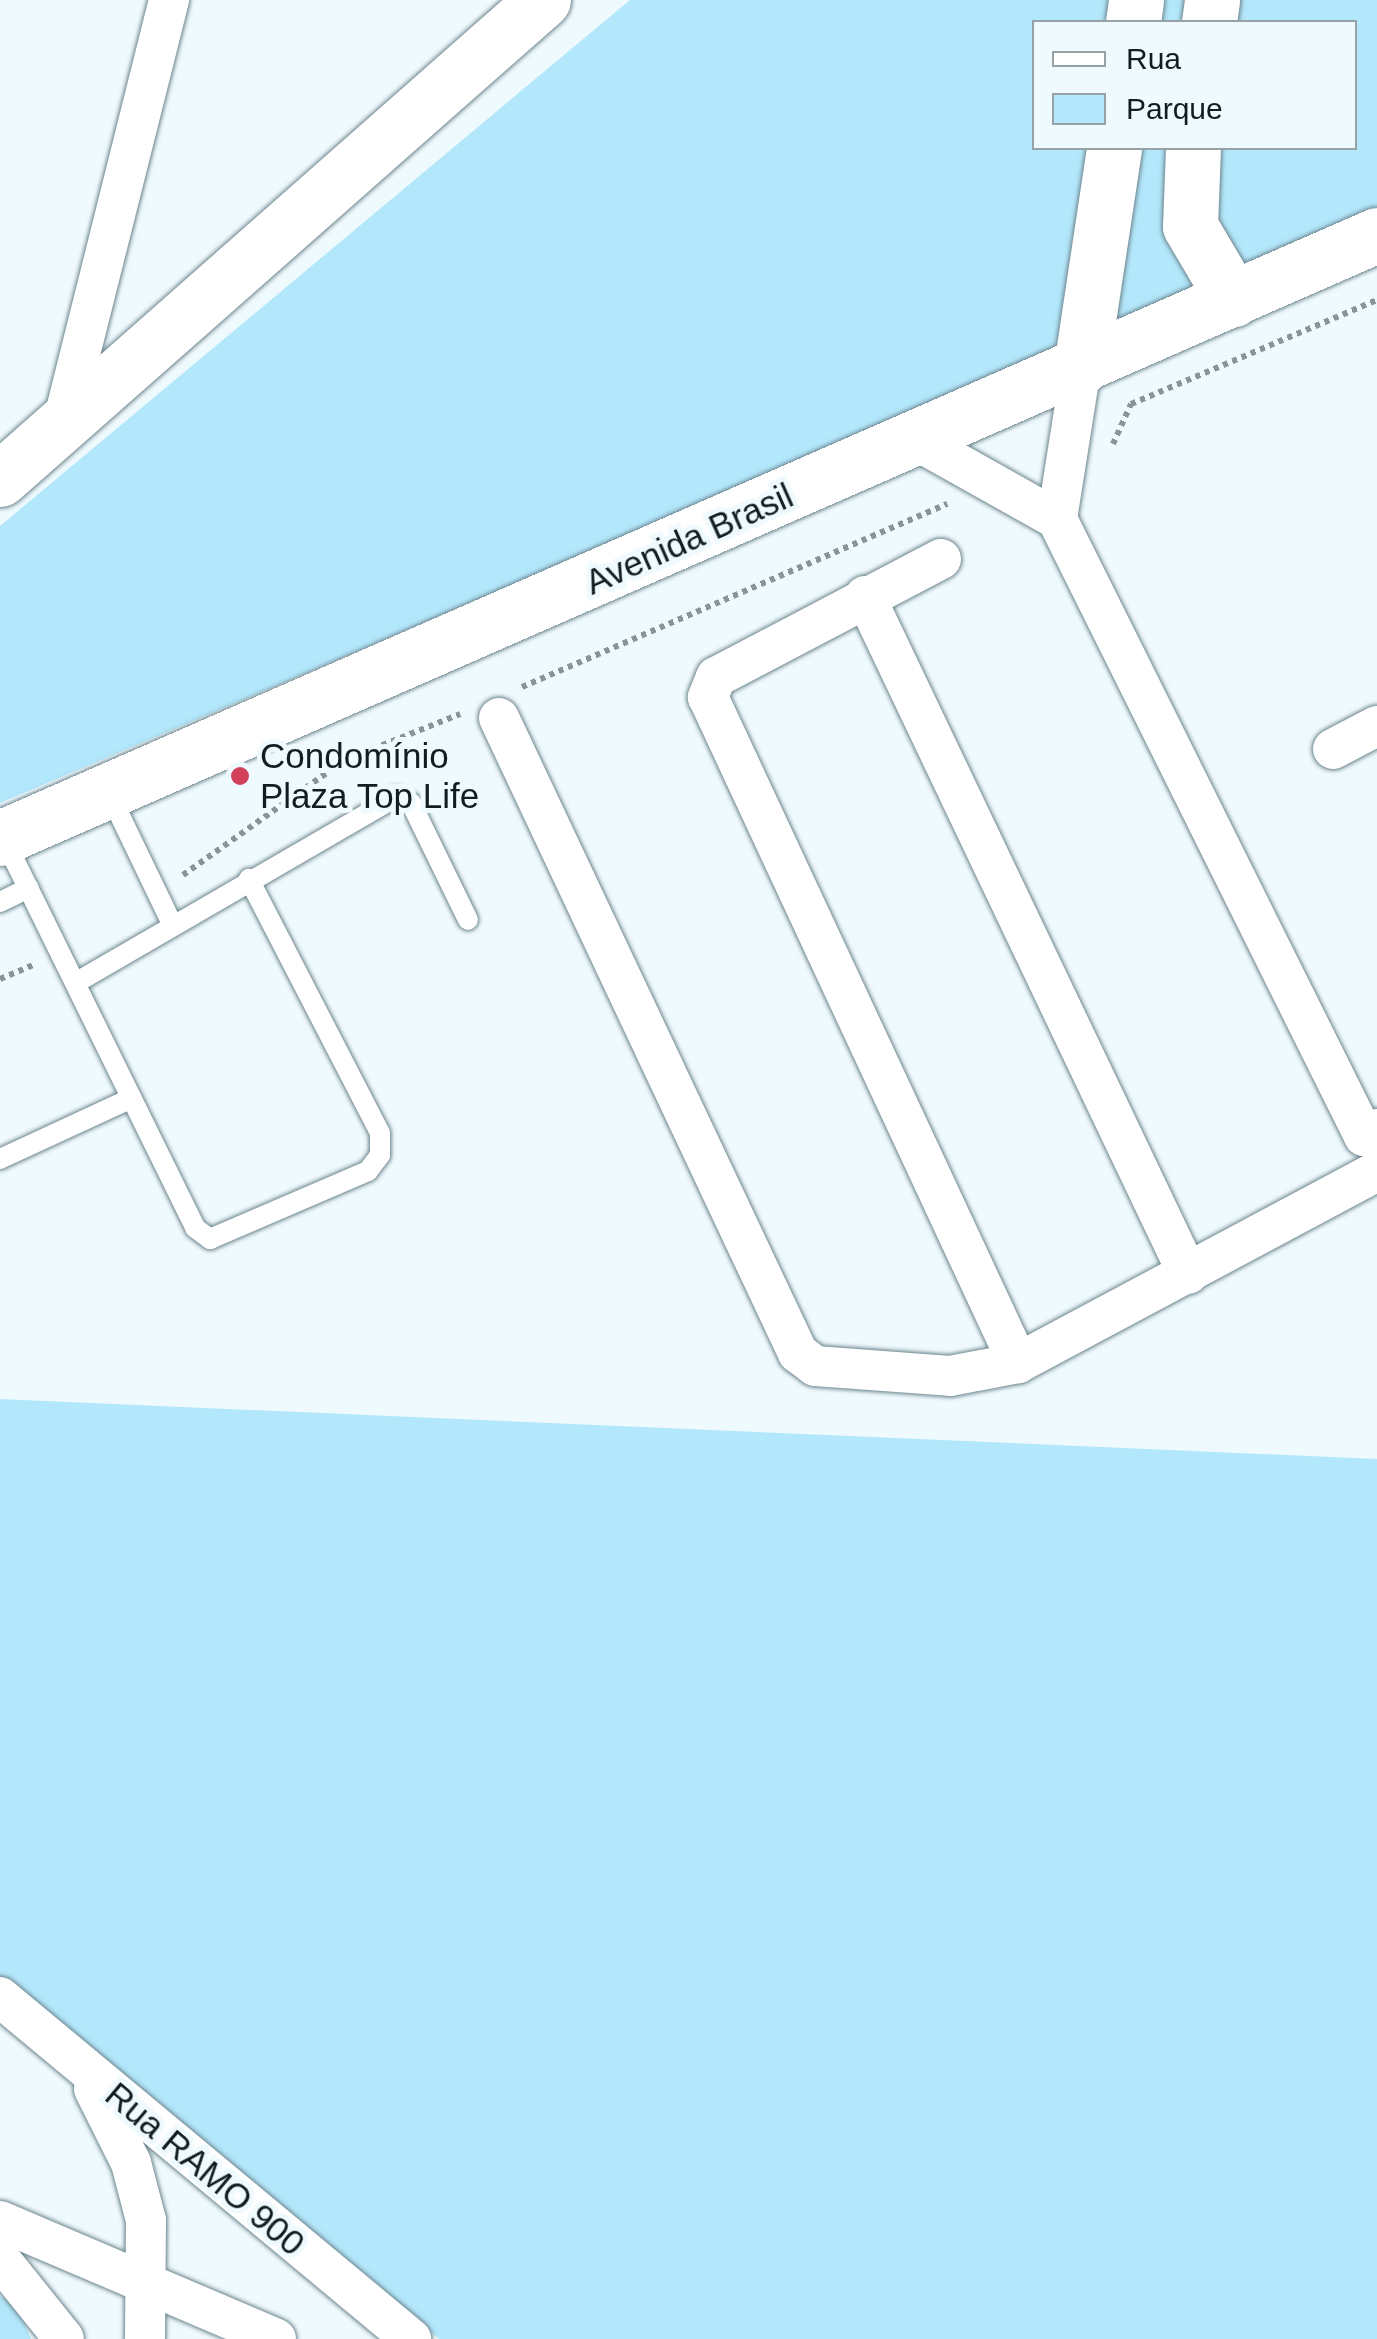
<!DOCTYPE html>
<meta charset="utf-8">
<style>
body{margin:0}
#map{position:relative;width:1377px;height:2339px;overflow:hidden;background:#effafe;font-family:Arial,sans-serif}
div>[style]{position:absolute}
.green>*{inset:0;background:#b3e7fb}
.path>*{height:6px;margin-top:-3px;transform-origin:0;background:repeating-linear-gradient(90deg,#899497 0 5px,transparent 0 10px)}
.roads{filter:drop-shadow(0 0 2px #6d858e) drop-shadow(0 0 2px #6d858e)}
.lane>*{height:20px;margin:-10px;padding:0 10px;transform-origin:10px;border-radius:10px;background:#fff}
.street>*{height:40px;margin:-20px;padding:0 20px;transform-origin:20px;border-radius:20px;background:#fff}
.secondary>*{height:55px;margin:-27.5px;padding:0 27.5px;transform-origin:27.5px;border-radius:27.5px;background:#fff}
.dots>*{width:28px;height:28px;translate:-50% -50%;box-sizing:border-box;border:5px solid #effafe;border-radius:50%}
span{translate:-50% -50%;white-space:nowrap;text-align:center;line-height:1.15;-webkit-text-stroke:10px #effafe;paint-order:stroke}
.street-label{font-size:35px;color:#131d20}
.poi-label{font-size:35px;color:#131d20}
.left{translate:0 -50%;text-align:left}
.legend{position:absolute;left:1032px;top:20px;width:325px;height:130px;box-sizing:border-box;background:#effafe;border:2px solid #97a2a5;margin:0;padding:12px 18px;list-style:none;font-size:30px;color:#131d20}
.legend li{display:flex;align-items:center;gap:20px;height:50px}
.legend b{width:50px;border:2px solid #97a2a5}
</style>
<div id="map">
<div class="green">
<i style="clip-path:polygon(evenodd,630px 0,1377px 0,1377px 217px,0 803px,0 526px,630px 0,1034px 22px,1354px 22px,1354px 148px,1034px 148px,1034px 22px)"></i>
<i style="clip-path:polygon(0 1399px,1377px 1459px,1377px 2339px,439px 2339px,0 1979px)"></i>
<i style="clip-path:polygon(0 2296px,16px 2304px,31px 2339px,0 2339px)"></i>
</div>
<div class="path">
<i style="left:1113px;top:444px;width:44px;rotate:-65.8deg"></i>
<i style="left:1131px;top:404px;width:267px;rotate:-22.9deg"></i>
<i style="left:522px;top:687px;width:463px;rotate:-23.3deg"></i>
<i style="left:183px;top:875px;width:199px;rotate:-35.4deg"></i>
<i style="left:345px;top:760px;width:124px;rotate:-21.8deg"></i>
<i style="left:0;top:979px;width:38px;rotate:-23deg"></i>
</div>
<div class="roads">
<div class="lane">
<i style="left:110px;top:795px;width:143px;rotate:64.3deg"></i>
<i style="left:4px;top:839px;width:433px;rotate:63.8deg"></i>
<i style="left:195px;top:1228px;width:19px;rotate:36deg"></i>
<i style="left:210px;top:1239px;width:172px;rotate:-23.3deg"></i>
<i style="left:368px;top:1171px;width:20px;rotate:-53deg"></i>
<i style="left:380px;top:1155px;width:22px;rotate:-90deg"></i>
<i style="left:380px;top:1133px;width:286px;rotate:-117.3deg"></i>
<i style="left:0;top:902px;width:32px;rotate:-26deg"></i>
<i style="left:77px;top:982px;width:369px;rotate:-30.1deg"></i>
<i style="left:396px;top:797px;width:16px;rotate:22deg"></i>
<i style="left:411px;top:803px;width:130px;rotate:64deg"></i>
<i style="left:0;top:1159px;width:145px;rotate:-24.8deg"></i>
</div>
<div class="street">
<i style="left:65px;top:414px;width:427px;rotate:-75.9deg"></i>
<i style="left:916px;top:440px;width:162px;rotate:29.3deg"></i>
<i style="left:1057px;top:519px;width:689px;rotate:63.55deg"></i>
<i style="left:1364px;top:1136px;width:15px;rotate:-28deg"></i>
<i style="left:1057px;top:519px;width:154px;rotate:-81deg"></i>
<i style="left:941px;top:559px;width:254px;rotate:152.3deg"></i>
<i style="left:716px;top:677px;width:22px;rotate:112deg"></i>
<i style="left:708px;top:697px;width:735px;rotate:65.04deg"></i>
<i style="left:865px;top:596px;width:751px;rotate:64.53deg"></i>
<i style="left:499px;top:718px;width:702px;rotate:64.79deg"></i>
<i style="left:798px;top:1353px;width:21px;rotate:37deg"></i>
<i style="left:815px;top:1366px;width:135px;rotate:4.2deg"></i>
<i style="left:950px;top:1376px;width:69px;rotate:-10.8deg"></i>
<i style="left:1018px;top:1363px;width:407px;rotate:-28.1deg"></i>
<i style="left:1333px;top:749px;width:50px;rotate:-27.6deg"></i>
<i style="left:0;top:1997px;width:535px;rotate:39.76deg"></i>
<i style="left:94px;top:2089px;width:83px;rotate:63.4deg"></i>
<i style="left:131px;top:2163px;width:59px;rotate:75.3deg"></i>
<i style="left:146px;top:2220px;width:119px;rotate:90.5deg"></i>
<i style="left:0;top:2221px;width:300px;rotate:23.1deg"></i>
<i style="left:0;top:2259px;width:102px;rotate:51.3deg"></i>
</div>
<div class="secondary">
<i style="left:1133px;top:22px;width:22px;rotate:-82deg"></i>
<i style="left:1209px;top:22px;width:22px;rotate:-82deg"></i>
<i style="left:1193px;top:148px;width:78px;rotate:92.2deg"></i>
<i style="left:1190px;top:226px;width:85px;rotate:59.5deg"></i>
<i style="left:1081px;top:367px;width:221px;rotate:-81.4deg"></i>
<i style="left:0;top:479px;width:724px;rotate:-41.42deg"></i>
<i style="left:0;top:838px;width:1503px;rotate:-23.65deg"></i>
</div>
</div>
<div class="dots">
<i style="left:240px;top:776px;background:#d1415c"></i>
</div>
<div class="street-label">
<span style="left:689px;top:539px;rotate:-24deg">Avenida Brasil</span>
<span style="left:205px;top:2169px;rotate:40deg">Rua RAMO 900</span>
</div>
<div class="poi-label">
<span class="left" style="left:260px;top:776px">Condomínio<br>Plaza Top Life</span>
</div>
<ul class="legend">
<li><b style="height:12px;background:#fff"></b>Rua</li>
<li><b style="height:28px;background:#b3e7fb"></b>Parque</li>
</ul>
</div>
